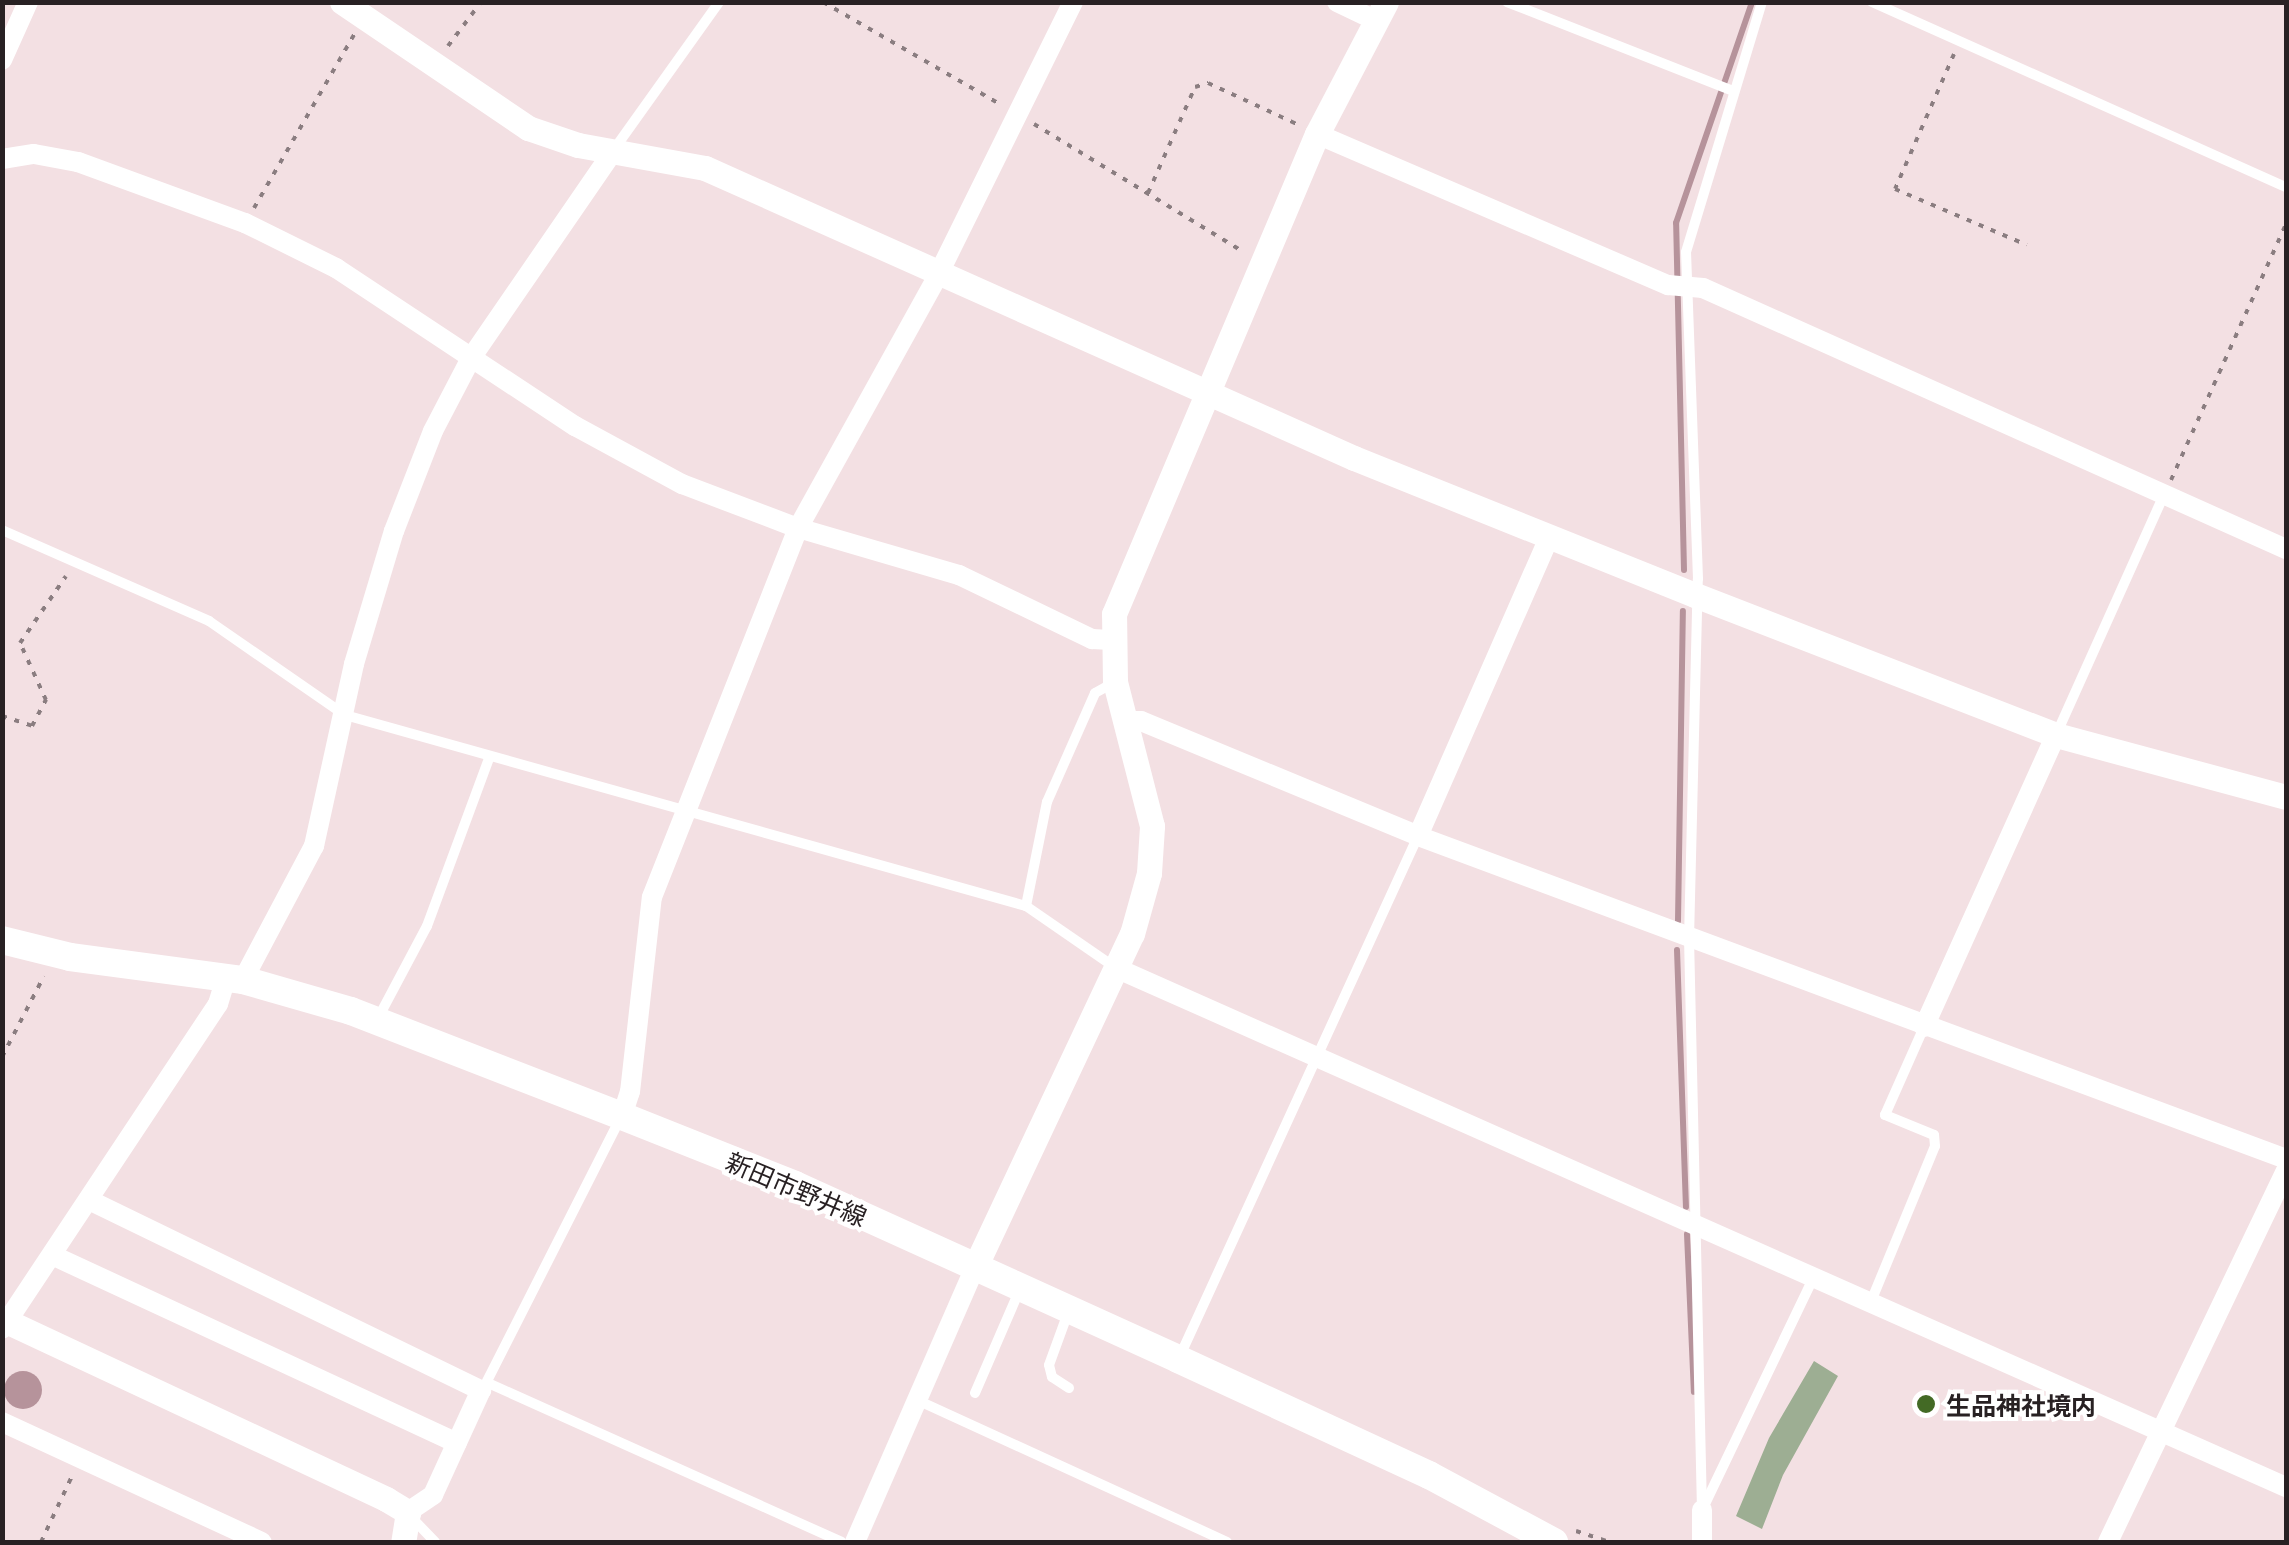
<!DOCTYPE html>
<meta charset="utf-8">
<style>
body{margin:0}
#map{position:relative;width:2289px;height:1545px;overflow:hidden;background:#f3e0e3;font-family:Georgia,"Noto Sans JP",serif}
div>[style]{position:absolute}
.water>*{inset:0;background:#b6939b}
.round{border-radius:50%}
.stream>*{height:6px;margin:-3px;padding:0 3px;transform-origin:3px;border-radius:3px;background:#b6939b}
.building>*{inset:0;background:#9dae93}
.path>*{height:4px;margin-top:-2px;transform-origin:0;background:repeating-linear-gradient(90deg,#8a7d80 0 5px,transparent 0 13px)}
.service>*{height:10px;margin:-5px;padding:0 5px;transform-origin:5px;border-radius:5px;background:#fff}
.minor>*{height:20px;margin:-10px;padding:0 10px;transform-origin:10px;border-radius:10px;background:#fff}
.tertiary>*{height:25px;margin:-12.5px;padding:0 12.5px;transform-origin:12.5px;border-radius:12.5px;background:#fff}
.secondary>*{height:28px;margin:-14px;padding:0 14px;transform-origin:14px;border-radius:14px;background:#fff}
.dots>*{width:28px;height:28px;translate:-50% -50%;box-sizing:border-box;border:5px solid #fff;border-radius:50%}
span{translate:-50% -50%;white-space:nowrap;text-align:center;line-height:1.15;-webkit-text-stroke:8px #fff;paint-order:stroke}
.street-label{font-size:25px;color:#282123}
.poi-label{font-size:25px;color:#282123;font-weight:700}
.left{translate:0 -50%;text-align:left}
.frame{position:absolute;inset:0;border:5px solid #282123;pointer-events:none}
</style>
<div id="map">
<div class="water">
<i class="round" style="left:4px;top:1371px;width:38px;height:38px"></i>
</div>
<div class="stream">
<i style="left:1684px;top:570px;width:347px;rotate:-91.3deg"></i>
<i style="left:1676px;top:223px;width:234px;rotate:-71deg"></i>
<i style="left:1678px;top:921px;width:310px;rotate:-89.1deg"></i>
<i style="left:1677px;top:950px;width:257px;rotate:88deg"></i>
<i style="left:1687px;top:1234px;width:158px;rotate:87.5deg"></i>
</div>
<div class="building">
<i style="clip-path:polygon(1814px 1361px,1838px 1376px,1783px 1475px,1762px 1529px,1736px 1516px,1769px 1438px)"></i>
</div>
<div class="path">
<i style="left:823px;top:2px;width:204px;rotate:30deg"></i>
<i style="left:448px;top:46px;width:55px;rotate:-53.1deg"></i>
<i style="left:1954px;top:54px;width:147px;rotate:113.6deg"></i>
<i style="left:1895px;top:189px;width:143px;rotate:23deg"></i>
<i style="left:1034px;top:124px;width:246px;rotate:31.4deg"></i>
<i style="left:1148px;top:193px;width:116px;rotate:-66.1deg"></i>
<i style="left:1195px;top:87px;width:14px;rotate:-17deg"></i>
<i style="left:1208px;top:83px;width:100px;rotate:24.8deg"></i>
<i style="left:254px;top:208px;width:200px;rotate:-60deg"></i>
<i style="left:2171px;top:480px;width:281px;rotate:-65.8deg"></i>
<i style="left:2px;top:716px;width:32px;rotate:18deg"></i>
<i style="left:32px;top:726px;width:30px;rotate:-62deg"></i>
<i style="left:46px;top:700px;width:63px;rotate:-114.5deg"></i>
<i style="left:20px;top:643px;width:81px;rotate:-55.5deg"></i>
<i style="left:2px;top:1057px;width:91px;rotate:-62.6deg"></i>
<i style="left:1576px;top:1531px;width:35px;rotate:18deg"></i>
<i style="left:41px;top:1542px;width:73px;rotate:-64.8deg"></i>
</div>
<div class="service">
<i style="left:1507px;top:2px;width:240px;rotate:21.5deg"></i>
<i style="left:1872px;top:2px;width:453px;rotate:24.1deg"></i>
<i style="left:615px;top:148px;width:179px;rotate:-54.5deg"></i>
<i style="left:2px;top:530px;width:226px;rotate:23.7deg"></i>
<i style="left:209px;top:621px;width:165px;rotate:34.7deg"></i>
<i style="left:345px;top:715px;width:707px;rotate:15.67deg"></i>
<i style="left:1026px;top:906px;width:109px;rotate:34.6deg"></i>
<i style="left:2056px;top:735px;width:263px;rotate:-65.8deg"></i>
<i style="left:1026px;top:906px;width:106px;rotate:-78.6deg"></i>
<i style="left:1047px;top:802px;width:119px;rotate:-66.2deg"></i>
<i style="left:1095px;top:693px;width:23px;rotate:-29deg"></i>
<i style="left:377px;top:1020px;width:106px;rotate:-62deg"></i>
<i style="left:427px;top:926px;width:181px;rotate:-69.7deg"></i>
<i style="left:1872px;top:1299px;width:165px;rotate:-67.6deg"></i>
<i style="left:1935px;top:1146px;width:11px;rotate:-95deg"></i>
<i style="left:1934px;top:1135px;width:53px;rotate:-157.8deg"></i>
<i style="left:1885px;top:1115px;width:96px;rotate:-66.1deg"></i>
<i style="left:1179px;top:1358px;width:574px;rotate:-65.4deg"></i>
<i style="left:488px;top:1383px;width:387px;rotate:24.2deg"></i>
<i style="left:484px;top:1387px;width:303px;rotate:-63.1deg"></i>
<i style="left:1069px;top:1388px;width:20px;rotate:-147deg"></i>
<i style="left:1052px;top:1377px;width:12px;rotate:-104deg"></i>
<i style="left:1049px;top:1365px;width:59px;rotate:-70deg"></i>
<i style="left:975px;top:1393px;width:113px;rotate:-66.6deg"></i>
<i style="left:917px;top:1400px;width:341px;rotate:24.6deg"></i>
<i style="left:1705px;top:1504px;width:253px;rotate:-64.4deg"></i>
<i style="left:1702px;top:1510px;width:571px;rotate:-91.3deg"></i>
<i style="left:1689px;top:939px;width:360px;rotate:-88.6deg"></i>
<i style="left:1698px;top:579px;width:327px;rotate:-92.1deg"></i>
<i style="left:1686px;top:252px;width:261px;rotate:-73.1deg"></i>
<i style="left:412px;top:1518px;width:33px;rotate:46deg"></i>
</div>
<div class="minor">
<i style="left:1337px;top:2px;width:44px;rotate:25.4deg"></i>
<i style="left:2px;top:60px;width:64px;rotate:-65.9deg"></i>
<i style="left:1317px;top:134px;width:382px;rotate:23.3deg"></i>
<i style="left:1668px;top:285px;width:35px;rotate:5deg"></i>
<i style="left:1703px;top:288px;width:639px;rotate:24.12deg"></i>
<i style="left:2px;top:159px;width:32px;rotate:-9deg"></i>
<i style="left:34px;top:154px;width:45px;rotate:10.3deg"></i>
<i style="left:78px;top:162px;width:178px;rotate:20.1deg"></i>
<i style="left:245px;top:223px;width:102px;rotate:26.3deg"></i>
<i style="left:336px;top:268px;width:287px;rotate:33.5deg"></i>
<i style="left:575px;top:426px;width:122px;rotate:28.5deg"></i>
<i style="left:682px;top:484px;width:124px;rotate:20.8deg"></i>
<i style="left:798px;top:528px;width:168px;rotate:16.3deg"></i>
<i style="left:959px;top:575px;width:148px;rotate:25.7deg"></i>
<i style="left:1092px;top:639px;width:19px;rotate:3deg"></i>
<i style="left:1124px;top:721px;width:17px"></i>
<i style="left:1141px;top:721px;width:300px;rotate:22.5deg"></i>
<i style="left:1418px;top:836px;width:926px;rotate:20.41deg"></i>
<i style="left:1418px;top:836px;width:328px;rotate:-66.3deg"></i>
<i style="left:1116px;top:968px;width:1280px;rotate:23.92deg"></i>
<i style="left:243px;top:980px;width:152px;rotate:-62.1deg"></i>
<i style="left:314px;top:846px;width:186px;rotate:-77.6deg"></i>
<i style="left:354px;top:664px;width:139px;rotate:-73.3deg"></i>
<i style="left:394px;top:531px;width:107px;rotate:-68.7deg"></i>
<i style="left:433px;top:431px;width:82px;rotate:-62.5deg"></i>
<i style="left:471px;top:358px;width:252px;rotate:-55.5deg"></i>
<i style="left:1924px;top:1027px;width:320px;rotate:-65.7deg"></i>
<i style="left:622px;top:1116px;width:25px;rotate:-72deg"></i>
<i style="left:630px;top:1092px;width:196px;rotate:-83.6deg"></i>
<i style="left:652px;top:897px;width:397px;rotate:-68.4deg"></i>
<i style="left:798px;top:528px;width:289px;rotate:-61deg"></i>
<i style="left:938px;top:275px;width:305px;rotate:-63.7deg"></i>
<i style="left:89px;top:1200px;width:436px;rotate:25.9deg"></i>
<i style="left:481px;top:1390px;width:115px;rotate:114.6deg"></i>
<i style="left:433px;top:1495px;width:30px;rotate:146deg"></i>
<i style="left:54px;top:1256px;width:444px;rotate:24.9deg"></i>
<i style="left:2px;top:1329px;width:390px;rotate:-56.4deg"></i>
<i style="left:218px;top:1004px;width:28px;rotate:-73deg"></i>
<i style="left:2px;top:1422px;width:286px;rotate:24.8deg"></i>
<i style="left:855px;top:1542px;width:300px;rotate:-66.4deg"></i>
<i style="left:1702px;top:1542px;width:32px;rotate:-90deg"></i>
<i style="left:2108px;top:1542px;width:411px;rotate:-64.4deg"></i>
</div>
<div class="tertiary">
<i style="left:342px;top:2px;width:225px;rotate:34.1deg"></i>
<i style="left:528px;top:128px;width:53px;rotate:18.8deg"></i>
<i style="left:578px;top:145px;width:129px;rotate:10.3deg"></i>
<i style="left:705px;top:168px;width:711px;rotate:24.08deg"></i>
<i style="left:1354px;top:458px;width:367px;rotate:21.9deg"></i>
<i style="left:1695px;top:595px;width:387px;rotate:21.2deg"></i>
<i style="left:2056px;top:735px;width:238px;rotate:15.1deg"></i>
<i style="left:975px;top:1267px;width:368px;rotate:-64.8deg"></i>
<i style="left:1132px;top:934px;width:63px;rotate:-74.4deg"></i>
<i style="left:1149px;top:873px;width:47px;rotate:-86.3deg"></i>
<i style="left:1152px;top:826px;width:149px;rotate:-104.4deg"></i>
<i style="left:1115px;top:682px;width:68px;rotate:-90.8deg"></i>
<i style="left:1114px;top:614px;width:521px;rotate:-67.08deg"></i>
<i style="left:1317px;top:134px;width:149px;rotate:-62.4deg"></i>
<i style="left:2px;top:1319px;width:424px;rotate:25.1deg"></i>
<i style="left:386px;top:1499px;width:26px;rotate:31deg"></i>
<i style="left:408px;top:1512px;width:30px;rotate:99deg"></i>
</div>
<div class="secondary">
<i style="left:2px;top:940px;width:70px;rotate:14deg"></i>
<i style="left:70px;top:957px;width:175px;rotate:7.6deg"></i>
<i style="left:243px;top:980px;width:112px;rotate:16deg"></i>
<i style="left:351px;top:1011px;width:291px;rotate:21.2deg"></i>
<i style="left:622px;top:1116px;width:186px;rotate:21.7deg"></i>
<i style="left:795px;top:1185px;width:421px;rotate:24.4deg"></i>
<i style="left:1178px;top:1359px;width:277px;rotate:24.8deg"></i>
<i style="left:1429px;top:1475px;width:142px;rotate:28.2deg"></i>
</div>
<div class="dots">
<i style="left:1926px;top:1404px;background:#436a25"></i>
</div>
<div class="street-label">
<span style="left:797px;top:1188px;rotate:23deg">新田市野井線</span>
</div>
<div class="poi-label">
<span class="left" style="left:1946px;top:1404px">生品神社境内</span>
</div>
<div class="frame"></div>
</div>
